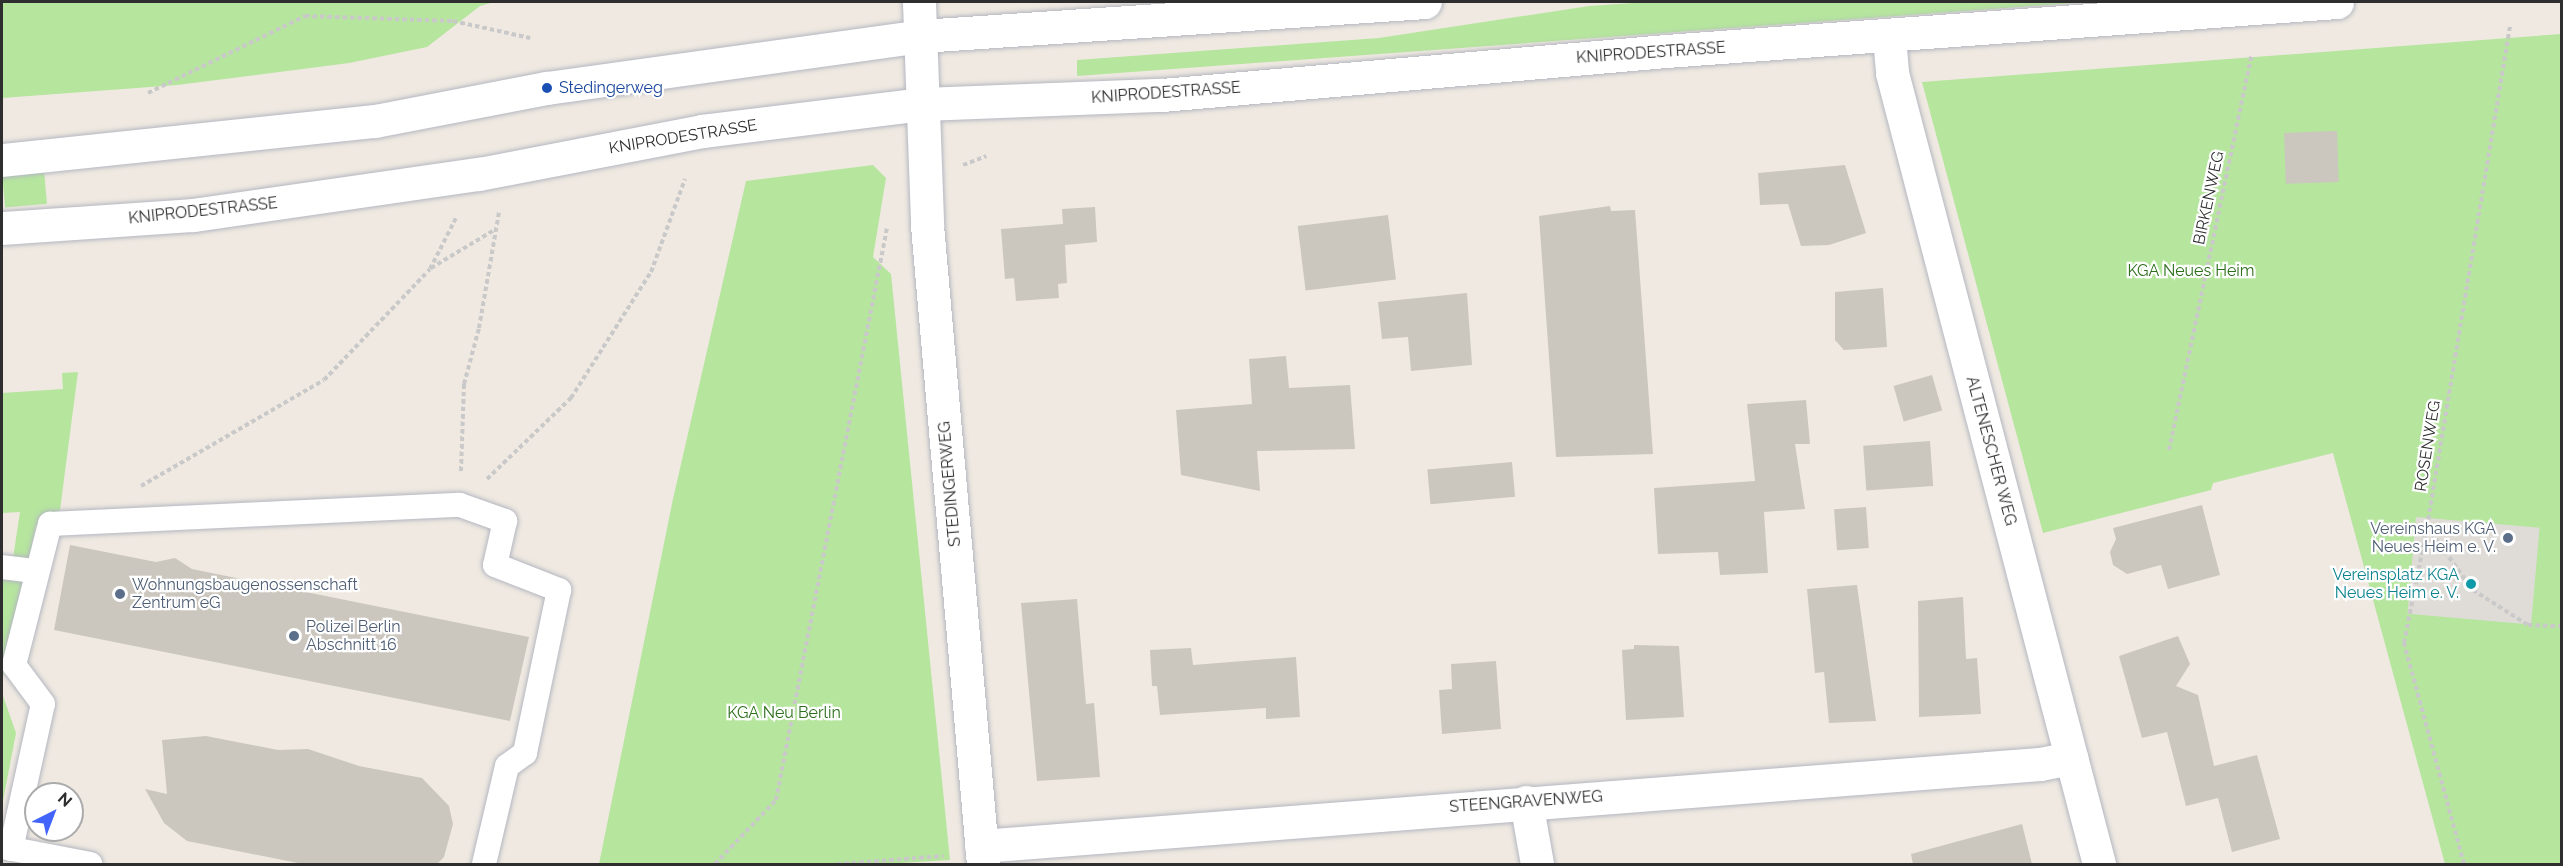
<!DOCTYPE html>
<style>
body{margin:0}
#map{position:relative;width:2563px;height:866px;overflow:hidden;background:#efe9e1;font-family:Raleway,sans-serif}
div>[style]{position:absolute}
.green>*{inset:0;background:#b6e59e;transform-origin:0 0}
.plaza>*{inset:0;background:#dfdcd8;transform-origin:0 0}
.building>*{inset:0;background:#cbc7bf;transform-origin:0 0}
.path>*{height:4px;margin-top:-2px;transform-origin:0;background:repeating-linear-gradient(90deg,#c9c9c9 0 4.5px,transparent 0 7.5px)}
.roads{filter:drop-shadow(0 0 2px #b4b7c1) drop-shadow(0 0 2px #b4b7c1)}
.lane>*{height:24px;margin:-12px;padding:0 12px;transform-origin:12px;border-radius:12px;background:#fff}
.street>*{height:33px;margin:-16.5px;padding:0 16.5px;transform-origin:16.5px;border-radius:16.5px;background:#fff}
.secondary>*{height:33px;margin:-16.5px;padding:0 16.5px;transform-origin:16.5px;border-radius:16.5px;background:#fff}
.dots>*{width:16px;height:16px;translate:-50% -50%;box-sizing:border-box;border:3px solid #fff;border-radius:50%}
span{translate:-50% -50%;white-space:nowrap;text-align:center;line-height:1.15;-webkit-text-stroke:4.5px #fff;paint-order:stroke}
.street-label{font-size:16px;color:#2e2e2e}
.transit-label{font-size:16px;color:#164399}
.left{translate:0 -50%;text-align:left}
.park-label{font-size:16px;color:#2c6e1b}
.service-label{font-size:16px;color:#4e5e75}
.right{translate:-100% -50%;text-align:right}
.culture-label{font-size:16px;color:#0d838f}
.frame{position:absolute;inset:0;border:3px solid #2e2e2e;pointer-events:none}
.north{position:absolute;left:24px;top:782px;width:60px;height:60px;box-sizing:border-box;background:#fff;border:2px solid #ababab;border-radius:50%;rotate:42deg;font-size:16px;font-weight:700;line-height:24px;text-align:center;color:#2e2e2e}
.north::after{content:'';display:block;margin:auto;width:21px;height:27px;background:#4264fb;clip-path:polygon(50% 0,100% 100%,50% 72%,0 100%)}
</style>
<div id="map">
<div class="green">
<i style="clip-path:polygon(2px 2px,494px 2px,480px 6px,427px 47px,349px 63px,177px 85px,2px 98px)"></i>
<i style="clip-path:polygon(1649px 2px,2089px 2px,1077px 76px,1077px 60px,1379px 38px,1589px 6px)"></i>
<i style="clip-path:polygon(2561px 34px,2561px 864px,2445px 864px,2333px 453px,2213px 483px,2211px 490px,2043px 533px,1922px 82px)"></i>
<i style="clip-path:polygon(873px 165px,886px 178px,873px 257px,891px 274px,950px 860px,884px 864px,599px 864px,673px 499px,746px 181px)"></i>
<i style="left:44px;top:170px;width:34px;height:42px;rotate:85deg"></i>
<i style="clip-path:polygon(78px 372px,60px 510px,44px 517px,36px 526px,2px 682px,2px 577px,10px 578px,20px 512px,2px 513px,2px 393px,63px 389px,62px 373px)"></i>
<i style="clip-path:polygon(2px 693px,16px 733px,2px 806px)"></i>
</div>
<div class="plaza">
<i style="left:2416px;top:517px;width:124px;height:97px;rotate:5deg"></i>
</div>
<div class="building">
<i style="left:2337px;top:131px;width:51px;height:53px;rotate:88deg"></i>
<i style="clip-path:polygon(1845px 165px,1866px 233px,1829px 245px,1801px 246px,1788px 204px,1760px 205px,1758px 173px)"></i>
<i style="clip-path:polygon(1610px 206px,1611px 211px,1635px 210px,1653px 454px,1556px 457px,1539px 216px)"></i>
<i style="clip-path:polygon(1095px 207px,1097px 242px,1065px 245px,1067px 283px,1058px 284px,1059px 298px,1016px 301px,1014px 278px,1005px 279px,1001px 229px,1063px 224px,1062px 209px)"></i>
<i style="left:1388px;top:215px;width:65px;height:91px;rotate:83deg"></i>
<i style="clip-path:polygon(1883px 288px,1887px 347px,1844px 350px,1835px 340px,1835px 292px)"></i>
<i style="clip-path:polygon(1467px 293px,1472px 365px,1411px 371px,1408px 337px,1382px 339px,1378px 302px)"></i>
<i style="clip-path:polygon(1286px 356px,1289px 388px,1350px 385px,1355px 449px,1257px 451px,1260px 491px,1181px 475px,1176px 410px,1252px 404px,1249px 359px)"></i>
<i style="left:1932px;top:375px;width:37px;height:40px;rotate:74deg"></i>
<i style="clip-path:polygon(1806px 400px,1810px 444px,1795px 444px,1805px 509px,1764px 512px,1768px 573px,1720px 575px,1718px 552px,1658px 554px,1654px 488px,1755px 481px,1747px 404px)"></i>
<i style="left:1930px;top:441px;width:45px;height:67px;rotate:86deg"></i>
<i style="left:1512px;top:462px;width:35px;height:85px;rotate:85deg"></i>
<i style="clip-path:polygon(2202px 505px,2220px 575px,2168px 589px,2161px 565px,2127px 574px,2113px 565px,2110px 552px,2116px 539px,2113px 528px)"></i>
<i style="left:1866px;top:507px;width:41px;height:32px;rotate:86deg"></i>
<i style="clip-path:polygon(70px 545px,156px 562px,175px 558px,192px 569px,529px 637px,510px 721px,54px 630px)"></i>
<i style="clip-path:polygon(1857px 585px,1876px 721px,1829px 723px,1824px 672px,1815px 673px,1807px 589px)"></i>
<i style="clip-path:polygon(1963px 597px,1966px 659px,1977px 658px,1981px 714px,1919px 717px,1918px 601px)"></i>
<i style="clip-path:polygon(1077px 599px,1086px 704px,1094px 703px,1100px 777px,1037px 781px,1021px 603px)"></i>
<i style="clip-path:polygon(2178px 636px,2190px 664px,2176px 686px,2198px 695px,2214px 766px,2257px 755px,2280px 839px,2232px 852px,2218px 798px,2186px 806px,2167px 732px,2142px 738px,2119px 656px)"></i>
<i style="clip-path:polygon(1634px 645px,1679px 646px,1684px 717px,1626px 720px,1622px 650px,1634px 649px)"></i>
<i style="clip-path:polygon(1191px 648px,1193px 665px,1296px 657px,1300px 717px,1266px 719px,1266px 708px,1160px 715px,1157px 686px,1152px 686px,1150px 650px)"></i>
<i style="clip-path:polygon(1496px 661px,1501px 729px,1442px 734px,1439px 690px,1452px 689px,1451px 664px)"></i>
<i style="clip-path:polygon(206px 736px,278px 750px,308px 749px,359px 766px,422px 778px,449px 806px,453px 824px,444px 857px,437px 864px,303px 864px,187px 841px,164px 823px,145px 789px,167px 794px,162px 740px)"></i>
<i style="clip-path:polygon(2022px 824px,2032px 864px,1913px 864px,1911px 854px)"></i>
</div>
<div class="path">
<i style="left:148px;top:93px;width:175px;rotate:-26.1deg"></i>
<i style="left:305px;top:16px;width:148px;rotate:1.9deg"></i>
<i style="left:453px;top:21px;width:79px;rotate:12.4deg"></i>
<i style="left:963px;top:165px;width:25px;rotate:-21deg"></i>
<i style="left:431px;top:268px;width:76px;rotate:-31deg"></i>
<i style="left:2169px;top:450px;width:402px;rotate:-78.2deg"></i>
<i style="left:461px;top:471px;width:87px;rotate:-88deg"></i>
<i style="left:464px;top:384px;width:58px;rotate:-75deg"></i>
<i style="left:479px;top:328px;width:118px;rotate:-80.2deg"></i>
<i style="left:487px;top:479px;width:117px;rotate:-44deg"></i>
<i style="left:571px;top:398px;width:149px;rotate:-57.6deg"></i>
<i style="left:651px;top:272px;width:99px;rotate:-69.9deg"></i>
<i style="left:141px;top:486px;width:211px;rotate:-30.1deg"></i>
<i style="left:324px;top:380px;width:153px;rotate:-46.3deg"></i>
<i style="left:430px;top:269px;width:57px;rotate:-63deg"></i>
<i style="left:2427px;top:527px;width:78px;rotate:53.9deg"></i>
<i style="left:2473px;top:590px;width:65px;rotate:32.5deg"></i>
<i style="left:2528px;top:625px;width:34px;rotate:2deg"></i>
<i style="left:715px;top:864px;width:88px;rotate:-46.4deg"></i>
<i style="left:776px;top:800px;width:583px;rotate:-79.02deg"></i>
<i style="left:837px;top:864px;width:107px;rotate:-4.3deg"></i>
<i style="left:2464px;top:864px;width:229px;rotate:-105.2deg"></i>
<i style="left:2404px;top:643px;width:118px;rotate:-78.8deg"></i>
<i style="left:2427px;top:527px;width:508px;rotate:-80.59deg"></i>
</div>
<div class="roads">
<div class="lane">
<i style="left:2px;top:567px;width:35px;rotate:7deg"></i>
<i style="left:2px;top:847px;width:90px;rotate:10.9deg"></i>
<i style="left:11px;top:849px;width:148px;rotate:-77.6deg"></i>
<i style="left:43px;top:704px;width:49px;rotate:-126.6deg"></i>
<i style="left:14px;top:665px;width:146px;rotate:-75.7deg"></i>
<i style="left:50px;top:524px;width:410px;rotate:-2.7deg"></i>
<i style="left:460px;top:505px;width:48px;rotate:19.6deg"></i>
<i style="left:505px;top:521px;width:45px;rotate:102.8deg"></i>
<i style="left:495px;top:565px;width:69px;rotate:21.3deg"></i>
<i style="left:559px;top:590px;width:167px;rotate:101.8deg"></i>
<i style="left:525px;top:753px;width:22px;rotate:144deg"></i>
<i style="left:507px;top:766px;width:101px;rotate:103.2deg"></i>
</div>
<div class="street">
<i style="left:919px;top:2px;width:223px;rotate:87.9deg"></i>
<i style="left:927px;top:225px;width:641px;rotate:84.99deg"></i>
<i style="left:1889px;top:37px;width:36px;rotate:85deg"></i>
<i style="left:1892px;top:73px;width:818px;rotate:75.33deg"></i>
<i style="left:1526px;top:802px;width:63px;rotate:79.9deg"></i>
<i style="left:981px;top:846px;width:1062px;rotate:-4.43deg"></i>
<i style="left:2040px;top:764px;width:32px;rotate:-11deg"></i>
</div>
<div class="secondary">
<i style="left:2px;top:160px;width:375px;rotate:-6deg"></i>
<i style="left:375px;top:121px;width:175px;rotate:-10.9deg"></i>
<i style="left:547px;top:88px;width:378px;rotate:-7.9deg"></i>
<i style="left:921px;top:36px;width:505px;rotate:-3.86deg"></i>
<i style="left:2px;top:228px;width:191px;rotate:-3.9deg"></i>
<i style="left:193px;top:215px;width:289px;rotate:-8.2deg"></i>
<i style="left:479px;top:174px;width:227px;rotate:-10.9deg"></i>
<i style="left:702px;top:131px;width:223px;rotate:-7deg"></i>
<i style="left:923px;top:104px;width:239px;rotate:-2.2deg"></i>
<i style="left:1162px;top:95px;width:506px;rotate:-4.99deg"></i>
<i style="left:1666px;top:51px;width:673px;rotate:-4.18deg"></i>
</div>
</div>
<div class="dots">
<i style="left:547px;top:88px;background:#1a4fb4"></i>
<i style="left:2508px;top:538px;background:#5c6f8a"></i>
<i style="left:2471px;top:584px;background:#0f9aa8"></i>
<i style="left:120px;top:594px;background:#5c6f8a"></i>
<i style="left:294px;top:636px;background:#5c6f8a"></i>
</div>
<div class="street-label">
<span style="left:1651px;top:53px;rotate:-4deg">KNIPRODESTRASSE</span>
<span style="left:1166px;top:93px;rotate:-4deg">KNIPRODESTRASSE</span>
<span style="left:683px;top:137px;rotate:-9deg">KNIPRODESTRASSE</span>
<span style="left:2209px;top:198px;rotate:-78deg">BIRKENWEG</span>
<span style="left:203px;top:211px;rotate:-6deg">KNIPRODESTRASSE</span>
<span style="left:2428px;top:446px;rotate:-81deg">ROSENWEG</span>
<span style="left:1991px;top:451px;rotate:75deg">ALTENESCHER WEG</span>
<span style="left:950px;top:484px;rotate:-95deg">STEDINGERWEG</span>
<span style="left:1526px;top:802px;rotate:-4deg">STEENGRAVENWEG</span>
</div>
<div class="transit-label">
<span class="left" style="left:559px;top:88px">Stedingerweg</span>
</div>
<div class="park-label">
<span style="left:2191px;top:271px">KGA Neues Heim</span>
<span style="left:784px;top:713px">KGA Neu Berlin</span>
</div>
<div class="service-label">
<span class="right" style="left:2496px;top:538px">Vereinshaus KGA<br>Neues Heim e. V.</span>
<span class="left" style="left:132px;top:594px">Wohnungsbaugenossenschaft<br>Zentrum eG</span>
<span class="left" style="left:306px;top:636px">Polizei Berlin<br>Abschnitt 16</span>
</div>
<div class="culture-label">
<span class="right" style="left:2459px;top:584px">Vereinsplatz KGA<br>Neues Heim e. V.</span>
</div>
<div class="frame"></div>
<div class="north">N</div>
</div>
